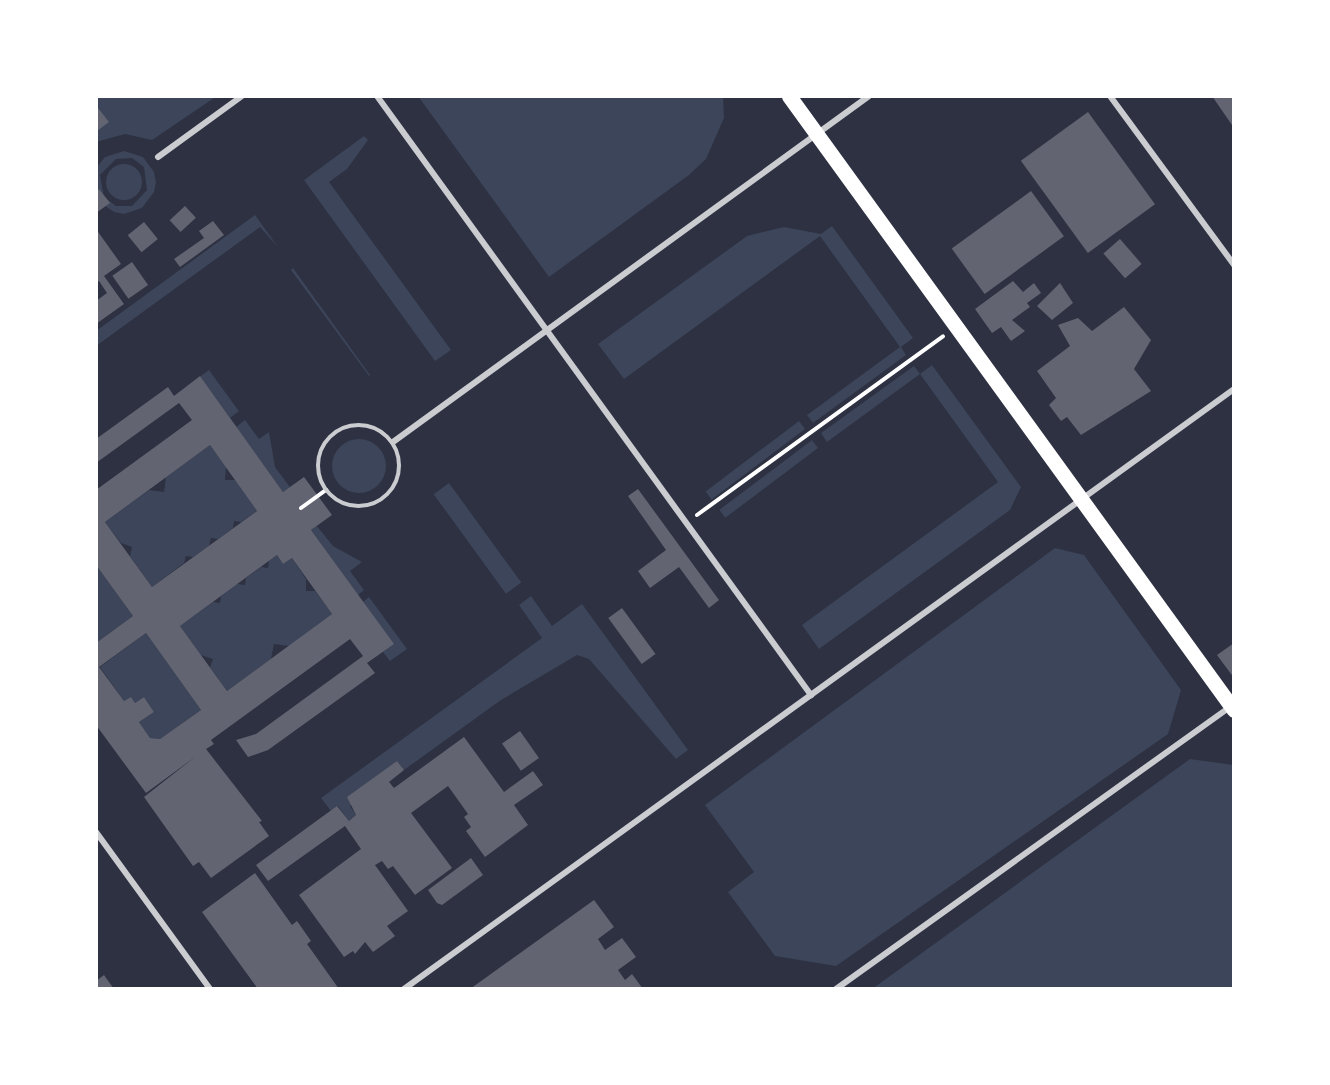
<!DOCTYPE html>
<style>
body{margin:0}
#map{position:relative;width:1330px;height:1085px;overflow:hidden;background:#2d3142;font-family:Commissioner,sans-serif}
div>[style]{position:absolute}
.green>*{inset:0;background:#3c4559;transform-origin:0 0}
.round{border-radius:50%}
.building>*{inset:0;background:#626471;transform-origin:0 0}
.path>*{height:4px;margin:-2px;padding:0 2px;transform-origin:2px;border-radius:2px;background:#fff}
.service>*{height:4.5px;margin:-2.25px;padding:0 2.25px;transform-origin:2.25px;border-radius:2.25px;background:#caccd0}
.service>.ring{margin:-2.25px;padding:0;box-sizing:content-box;background:none;border:4.5px solid #caccd0;border-radius:50%}
.minor>*{height:6px;margin:-3px;padding:0 3px;transform-origin:3px;border-radius:3px;background:#caccd0}
.primary>*{height:15px;margin:-7.5px;padding:0 7.5px;transform-origin:7.5px;border-radius:7.5px;background:#fff}
span{translate:-50% -50%;white-space:nowrap;text-align:center;line-height:1.15;-webkit-text-stroke:4.5px #fff;paint-order:stroke}
.frame{position:absolute;inset:0;border:98px solid #fff;pointer-events:none}
</style>
<div id="map">
<div class="green">
<i style="clip-path:polygon(96px 96px,217px 96px,152px 140px,125px 134px,96px 142px)"></i>
<i style="clip-path:polygon(418px 96px,723px 96px,724px 118px,706px 159px,689px 175px,549px 277px)"></i>
<i style="clip-path:polygon(364px 136px,368px 140px,347px 169px,329px 182px,451px 350px,435px 361px,304px 180px)"></i>
<i style="clip-path:polygon(evenodd,124px 151px,143px 157px,154px 172px,156px 182px,154px 192px,142px 208px,124px 214px,114px 212px,98px 201px,96px 168px,105px 157px,124px 151px,132px 158px,144px 167px,147px 190px,132px 206px,116px 206px,104px 197px,100px 175px,116px 159px,132px 158px)"></i>
<i class="round" style="left:106px;top:164px;width:36px;height:36px"></i>
<i style="clip-path:polygon(255px 215px,278px 247px,260px 227px,96px 346px,96px 331px)"></i>
<i style="clip-path:polygon(832px 226px,913px 338px,901px 347px,906px 355px,813px 423px,807px 415px,900px 347px,820px 236px,624px 379px,598px 344px,747px 236px,784px 227px,821px 234px)"></i>
<i style="clip-path:polygon(293px 268px,370px 375px,369px 376px,291px 270px)"></i>
<i style="clip-path:polygon(932px 365px,1021px 487px,1010px 510px,819px 649px,802px 625px,998px 482px,920px 374px,827px 442px,821px 433px,914px 366px,920px 374px)"></i>
<i style="left:209px;top:370px;width:51px;height:11px;rotate:54deg"></i>
<i style="clip-path:polygon(245px 420px,259px 439px,269px 432px,275px 467px,290px 487px,283px 492px,236px 427px)"></i>
<i style="left:799px;top:421px;width:10px;height:117px;rotate:53deg"></i>
<i class="round" style="left:332px;top:439px;width:54px;height:54px"></i>
<i style="left:812px;top:440px;width:10px;height:116px;rotate:53deg"></i>
<i style="clip-path:polygon(210px 445px,226px 467px,225px 480px,235px 480px,257px 511px,241px 522px,234px 521px,233px 528px,218px 539px,211px 538px,209px 546px,193px 557px,186px 556px,184px 563px,152px 587px,130px 556px,132px 547px,121px 543px,105px 522px,149px 490px,164px 492px,166px 477px)"></i>
<i style="left:449px;top:483px;width:123px;height:19px;rotate:54deg"></i>
<i style="clip-path:polygon(317px 526px,333px 546px,362px 562px,350px 571px,364px 590px,358px 595px,311px 530px)"></i>
<i style="clip-path:polygon(1055px 548px,1084px 555px,1181px 690px,1168px 734px,836px 966px,775px 956px,728px 892px,754px 872px,705px 805px)"></i>
<i style="clip-path:polygon(277px 555px,283px 564px,292px 558px,306px 579px,306px 591px,315px 591px,332px 614px,289px 646px,274px 644px,271px 659px,227px 691px,210px 667px,213px 659px,201px 655px,180px 626px,213px 602px,220px 603px,221px 596px,237px 584px,245px 585px,246px 578px,261px 567px,268px 568px,269px 561px)"></i>
<i style="clip-path:polygon(96px 565px,133px 616px,96px 643px)"></i>
<i style="clip-path:polygon(531px 596px,552px 626px,582px 604px,688px 750px,676px 759px,589px 659px,577px 655px,501px 700px,404px 770px,397px 761px,350px 806px,356px 815px,349px 821px,338px 806px,331px 811px,321px 798px,542px 638px,519px 605px)"></i>
<i style="clip-path:polygon(369px 597px,407px 649px,390px 661px,383px 652px,393px 644px,363px 602px)"></i>
<i style="clip-path:polygon(146px 633px,201px 710px,160px 739px,150px 738px,139px 722px,154px 712px,144px 697px,135px 703px,131px 697px,124px 701px,100px 667px)"></i>
<i style="clip-path:polygon(1190px 759px,1234px 765px,1234px 985px,1228px 989px,872px 989px)"></i>
</div>
<div class="building">
<i style="clip-path:polygon(1212px 96px,1234px 96px,1234px 128px)"></i>
<i style="clip-path:polygon(98px 108px,109px 122px,97px 131px,96px 109px)"></i>
<i style="left:1088px;top:112px;width:114px;height:83px;rotate:54deg"></i>
<i style="clip-path:polygon(99px 189px,110px 203px,96px 213px,96px 192px)"></i>
<i style="left:1031px;top:191px;width:56px;height:98px;rotate:54deg"></i>
<i style="left:185px;top:206px;width:16px;height:21px;rotate:47deg"></i>
<i style="clip-path:polygon(213px 221px,224px 235px,180px 267px,174px 259px,204px 238px,199px 231px)"></i>
<i style="left:144px;top:222px;width:22px;height:21px;rotate:51deg"></i>
<i style="clip-path:polygon(96px 229px,121px 264px,104px 276px,124px 304px,96px 324px,96px 301px,107px 293px,99px 281px,96px 283px)"></i>
<i style="left:1120px;top:239px;width:33px;height:22px;rotate:49deg"></i>
<i style="left:132px;top:262px;width:28px;height:24px;rotate:55deg"></i>
<i style="clip-path:polygon(1013px 281px,1023px 292px,1034px 283px,1041px 293px,1027px 303px,1030px 307px,1012px 320px,1025px 331px,1011px 341px,1001px 327px,992px 333px,975px 309px)"></i>
<i style="clip-path:polygon(1060px 283px,1073px 303px,1052px 320px,1037px 306px)"></i>
<i style="clip-path:polygon(1124px 307px,1151px 340px,1134px 369px,1151px 391px,1081px 435px,1067px 417px,1061px 421px,1049px 405px,1056px 398px,1037px 371px,1070px 346px,1058px 325px,1078px 318px,1092px 331px)"></i>
<i style="clip-path:polygon(evenodd,200px 376px,283px 492px,304px 477px,332px 515px,311px 530px,394px 644px,367px 663px,375px 673px,268px 750px,248px 757px,236px 740px,256px 734px,363px 656px,350px 639px,211px 740px,214px 744px,206px 749px,262px 821px,259px 822px,269px 836px,211px 878px,199px 862px,193px 866px,144px 797px,195px 757px,146px 793px,96px 725px,96px 643px,133px 616px,96px 565px,96px 490px,192px 420px,179px 403px,96px 463px,96px 439px,168px 387px,174px 396px,200px 376px,210px 445px,257px 511px,152px 587px,105px 522px,210px 445px,200px 376px,277px 555px,283px 564px,292px 558px,332px 614px,227px 691px,180px 626px,277px 555px,200px 376px,146px 633px,201px 710px,160px 739px,150px 738px,139px 722px,154px 712px,144px 697px,135px 703px,131px 697px,124px 701px,99px 667px,146px 633px)"></i>
<i style="clip-path:polygon(638px 489px,719px 600px,709px 608px,679px 567px,650px 588px,638px 571px,666px 550px,628px 496px)"></i>
<i style="left:622px;top:608px;width:57px;height:17px;rotate:54deg"></i>
<i style="clip-path:polygon(1234px 643px,1234px 678px,1217px 655px)"></i>
<i style="left:520px;top:731px;width:33px;height:22px;rotate:55deg"></i>
<i style="clip-path:polygon(464px 737px,504px 792px,533px 771px,543px 785px,514px 805px,528px 825px,485px 857px,466px 831px,471px 827px,464px 817px,468px 814px,448px 786px,411px 813px,452px 868px,415px 895px,393px 866px,388px 869px,382px 861px,375px 865px,408px 911px,387px 926px,395px 936px,373px 952px,365px 942px,355px 954px,353px 951px,344px 957px,299px 895px,361px 849px,345px 826px,268px 881px,256px 865px,337px 806px,349px 821px,356px 815px,347px 797px,397px 761px,404px 770px,389px 782px,394px 788px)"></i>
<i style="clip-path:polygon(471px 858px,483px 875px,442px 905px,437px 903px,428px 890px)"></i>
<i style="clip-path:polygon(255px 873px,292px 925px,297px 921px,311px 941px,307px 944px,339px 989px,258px 989px,202px 912px)"></i>
<i style="clip-path:polygon(594px 900px,614px 927px,598px 939px,605px 950px,622px 938px,636px 957px,618px 970px,625px 980px,632px 974px,643px 989px,470px 989px)"></i>
<i style="clip-path:polygon(104px 975px,114px 989px,96px 989px,96px 981px)"></i>
</div>
<div class="path">
<i style="left:301px;top:508px;width:31px;rotate:-36deg"></i>
<i style="left:697px;top:515px;width:304px;rotate:-36deg"></i>
</div>
<div class="service">
<i class="ring" style="left:318px;top:425px;width:77.5px;height:77.5px"></i>
</div>
<div class="minor">
<i style="left:377px;top:96px;width:740px;rotate:54.08deg"></i>
<i style="left:1110px;top:96px;width:210px;rotate:53.7deg"></i>
<i style="left:158px;top:157px;width:104px;rotate:-36deg"></i>
<i style="left:393px;top:442px;width:588px;rotate:-36.01deg"></i>
<i style="left:96px;top:832px;width:194px;rotate:54deg"></i>
<i style="left:404px;top:989px;width:1024px;rotate:-35.86deg"></i>
<i style="left:836px;top:989px;width:486px;rotate:-35.6deg"></i>
</div>
<div class="primary">
<i style="left:789px;top:96px;width:758px;rotate:54.07deg"></i>
</div>
<div class="frame"></div>
</div>
